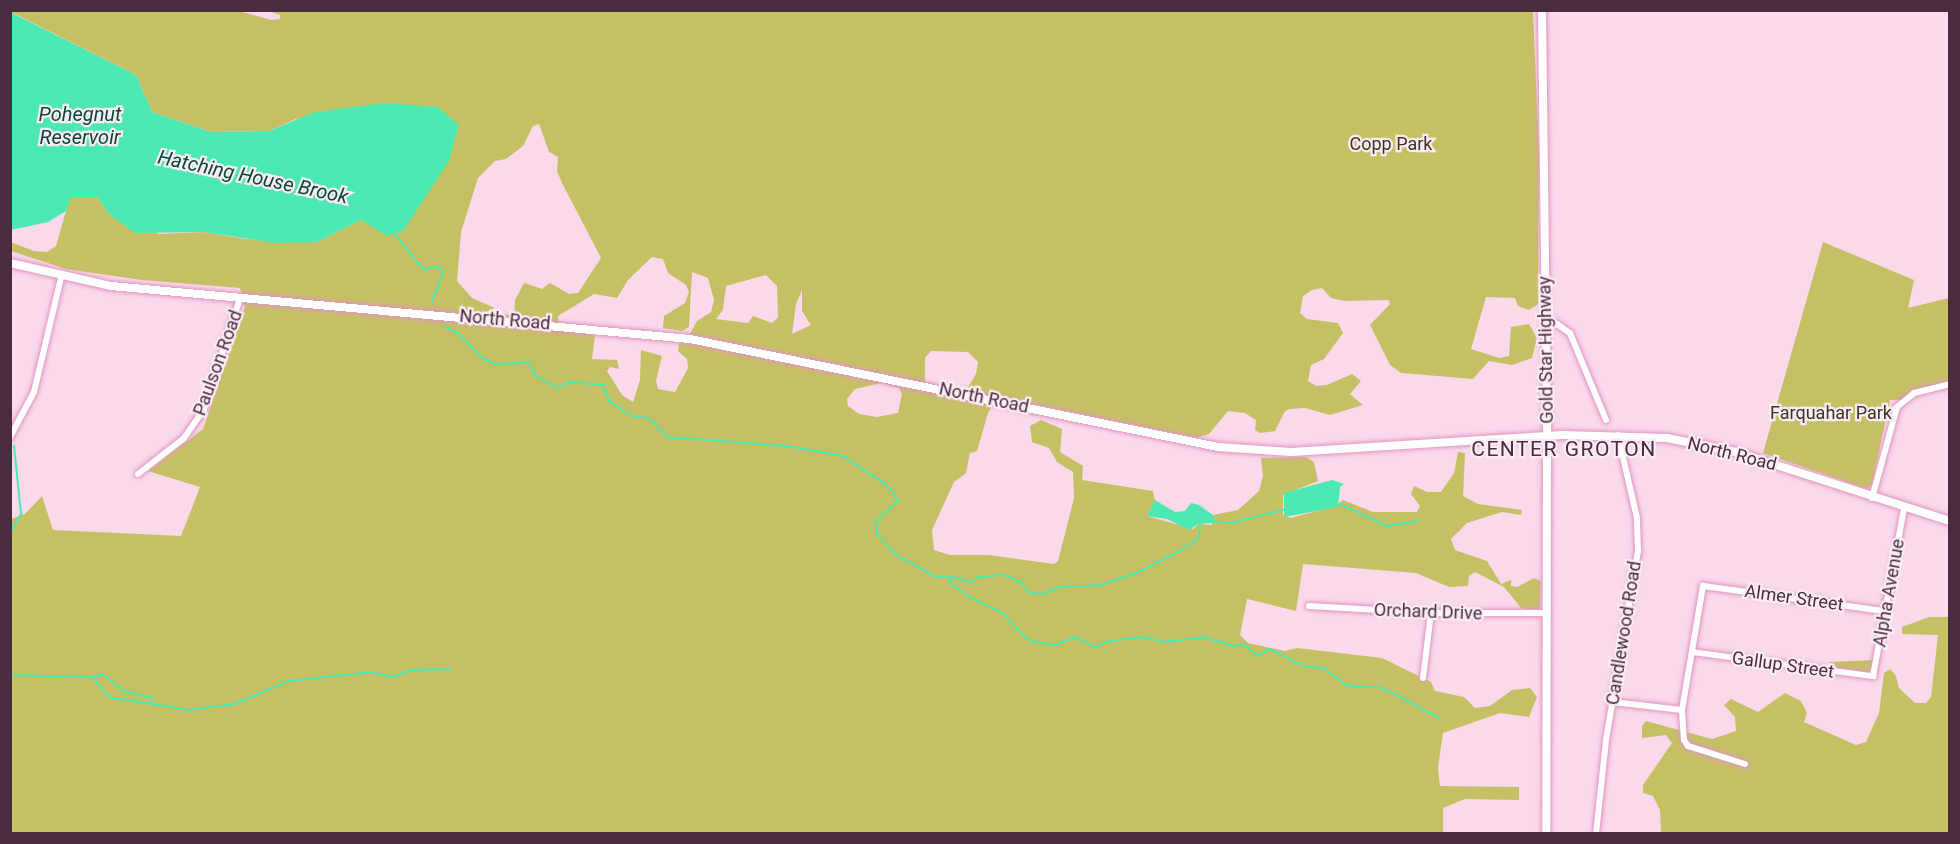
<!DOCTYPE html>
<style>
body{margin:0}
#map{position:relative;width:1960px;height:844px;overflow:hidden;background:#fad9eb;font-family:Roboto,sans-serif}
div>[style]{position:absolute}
.green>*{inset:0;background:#c6c065}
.water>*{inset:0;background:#4be9b1}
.stream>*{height:1.5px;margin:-0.75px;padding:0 0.75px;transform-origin:0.75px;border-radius:0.75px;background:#4be9b1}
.roads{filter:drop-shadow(0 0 2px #e295c1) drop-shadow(0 0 2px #e295c1)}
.minor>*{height:6px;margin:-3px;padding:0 3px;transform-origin:3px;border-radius:3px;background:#fff}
.secondary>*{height:8px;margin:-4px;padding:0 4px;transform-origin:4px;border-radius:4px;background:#fff}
span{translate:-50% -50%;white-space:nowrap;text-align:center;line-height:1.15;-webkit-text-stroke:4.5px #fdecf5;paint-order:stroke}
.park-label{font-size:18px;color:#393721}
.street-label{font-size:18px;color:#4b2c3e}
.water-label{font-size:20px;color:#054934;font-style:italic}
.quarter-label{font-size:21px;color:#4b2c3e;letter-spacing:1.5px}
.frame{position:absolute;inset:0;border:12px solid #4b2c3e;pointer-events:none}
</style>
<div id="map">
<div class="green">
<i style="clip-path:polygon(evenodd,235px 10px,271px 20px,280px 19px,280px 15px,268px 11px,1533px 11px,1539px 155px,1538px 304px,1529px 310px,1518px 306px,1515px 298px,1486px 297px,1471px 349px,1499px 358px,1509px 356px,1511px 327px,1529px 324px,1537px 338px,1532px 358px,1512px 365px,1489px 361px,1473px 379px,1401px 373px,1390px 365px,1370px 325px,1390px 304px,1389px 300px,1344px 301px,1331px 298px,1322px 288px,1312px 290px,1303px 296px,1300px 313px,1307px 319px,1338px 323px,1343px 333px,1324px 359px,1311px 365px,1308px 381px,1316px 386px,1327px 385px,1352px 374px,1361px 381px,1350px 394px,1363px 405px,1330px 415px,1305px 408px,1290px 409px,1285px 411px,1275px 431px,1260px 433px,1255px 430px,1256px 420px,1245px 413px,1228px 411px,1209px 434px,1196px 438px,998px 397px,988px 413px,977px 451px,970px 453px,966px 473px,954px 482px,932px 530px,934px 550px,950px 555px,989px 555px,1054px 564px,1058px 561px,1074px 498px,1073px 472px,1057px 462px,1049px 448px,1032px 442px,1030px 426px,1041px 420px,1062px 429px,1060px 452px,1083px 466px,1082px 480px,1153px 491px,1155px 500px,1147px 516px,1193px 529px,1198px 524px,1212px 525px,1213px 515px,1238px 510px,1259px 491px,1263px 476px,1261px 458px,1306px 457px,1314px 462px,1318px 481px,1283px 495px,1283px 515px,1291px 518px,1335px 506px,1343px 500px,1373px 512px,1417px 512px,1420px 506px,1411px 494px,1414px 486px,1427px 492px,1441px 492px,1454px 473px,1458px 452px,1465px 453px,1463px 496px,1478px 504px,1522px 510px,1521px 515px,1502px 512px,1467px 523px,1451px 539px,1455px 550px,1487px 561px,1501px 584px,1511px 580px,1511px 586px,1517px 587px,1534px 578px,1541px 581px,1540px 609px,1522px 609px,1504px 587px,1475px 572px,1469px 576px,1468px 586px,1449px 587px,1416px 573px,1303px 564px,1296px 611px,1247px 599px,1240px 635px,1248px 643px,1285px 651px,1297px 648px,1382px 658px,1431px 682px,1435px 691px,1464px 697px,1475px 708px,1490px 706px,1512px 690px,1530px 688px,1537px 697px,1529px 717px,1500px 713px,1443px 733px,1438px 768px,1440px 786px,1519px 787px,1519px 800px,1465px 799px,1443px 808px,1443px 834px,11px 833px,11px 519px,25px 514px,42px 496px,53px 530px,181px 536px,200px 487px,148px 471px,203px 429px,245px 307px,240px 288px,142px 280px,66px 269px,11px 251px,10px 242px,34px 251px,47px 252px,56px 246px,70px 197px,97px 197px,110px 215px,159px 234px,204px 232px,246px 239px,317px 242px,361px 220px,418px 208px,423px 195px,296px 119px,269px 131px,211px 132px,152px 112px,136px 75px,11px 12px,235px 10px,539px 124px,549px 152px,558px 157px,557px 171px,562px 183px,601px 258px,578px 293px,569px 294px,550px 283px,542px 289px,524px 283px,515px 300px,514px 315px,484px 313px,495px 308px,472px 298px,457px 281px,461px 232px,478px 178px,495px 161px,506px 159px,523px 146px,533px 126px,539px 124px,235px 10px,652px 257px,663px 259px,668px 273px,686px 285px,689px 292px,685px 303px,664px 316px,663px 328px,682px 331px,689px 327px,692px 272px,708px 278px,714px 300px,711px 312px,697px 321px,686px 341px,679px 344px,678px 351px,687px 359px,688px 368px,675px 392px,658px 389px,656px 381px,662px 356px,641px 350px,640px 380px,633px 402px,622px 395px,607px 371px,610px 367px,619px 369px,617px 360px,592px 359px,595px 336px,558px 321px,558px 316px,594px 294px,617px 298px,628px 280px,652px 257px,235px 10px,766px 275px,777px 286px,778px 317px,772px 323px,753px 316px,748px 323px,716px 319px,723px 310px,726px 286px,766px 275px,235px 10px,802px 290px,802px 311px,811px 325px,792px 334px,796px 304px,802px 290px,235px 10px,931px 351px,968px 352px,978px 362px,976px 374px,965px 392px,925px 382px,925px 358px,931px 351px,235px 10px,881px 383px,899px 388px,902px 394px,898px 413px,877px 417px,859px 414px,848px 406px,847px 399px,855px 389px,881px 383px)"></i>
<i style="clip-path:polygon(1823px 242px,1914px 280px,1908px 308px,1949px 298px,1949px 382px,1900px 400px,1890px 400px,1872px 485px,1867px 489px,1763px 453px)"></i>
<i style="clip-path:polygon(1929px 617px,1949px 617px,1949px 833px,1661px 832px,1660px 810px,1653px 796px,1643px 793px,1643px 785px,1672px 743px,1666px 735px,1642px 738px,1642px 726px,1646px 721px,1712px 739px,1736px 731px,1735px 717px,1724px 705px,1731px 699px,1758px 712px,1785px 693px,1801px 701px,1807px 713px,1804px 722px,1856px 745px,1866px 742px,1879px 713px,1884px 673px,1890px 669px,1896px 676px,1899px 688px,1915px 703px,1926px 703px,1931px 697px,1938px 635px,1902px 634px,1902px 627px)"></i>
<i style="clip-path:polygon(1875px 660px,1869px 672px,1829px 671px,1829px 662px)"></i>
</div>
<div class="water">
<i style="clip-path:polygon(10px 12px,136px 75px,152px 112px,211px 132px,269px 131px,315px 112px,385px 103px,438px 107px,459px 125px,449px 161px,403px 231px,387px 236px,361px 220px,317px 242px,276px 243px,204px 232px,135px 233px,110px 215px,97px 197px,71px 197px,66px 211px,48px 222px,11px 230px)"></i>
<i style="clip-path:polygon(1332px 480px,1344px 484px,1340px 487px,1338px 507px,1284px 517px,1284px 493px)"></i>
<i style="clip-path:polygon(1155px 500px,1175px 512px,1185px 511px,1191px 503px,1199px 505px,1213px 515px,1215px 523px,1198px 524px,1189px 530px,1167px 519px,1147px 516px)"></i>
</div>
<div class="stream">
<i style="left:395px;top:234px;width:38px;rotate:51deg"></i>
<i style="left:419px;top:264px;width:8px;rotate:40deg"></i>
<i style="left:425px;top:269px;width:13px;rotate:-13deg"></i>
<i style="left:438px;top:266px;width:8px;rotate:45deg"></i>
<i style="left:444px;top:272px;width:31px;rotate:111deg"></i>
<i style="left:444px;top:326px;width:16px;rotate:27deg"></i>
<i style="left:458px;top:333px;width:37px;rotate:45deg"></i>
<i style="left:484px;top:359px;width:13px;rotate:23deg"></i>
<i style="left:496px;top:364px;width:34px;rotate:-2deg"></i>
<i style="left:530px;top:363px;width:14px;rotate:65deg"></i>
<i style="left:536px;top:376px;width:26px;rotate:28deg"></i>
<i style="left:559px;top:388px;width:12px;rotate:-31deg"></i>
<i style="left:569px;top:382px;width:35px;rotate:5deg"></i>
<i style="left:604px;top:385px;width:18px;rotate:71deg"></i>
<i style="left:610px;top:402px;width:26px;rotate:32deg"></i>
<i style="left:632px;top:416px;width:17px;rotate:7deg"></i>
<i style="left:649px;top:418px;width:27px;rotate:45deg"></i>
<i style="left:668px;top:437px;width:119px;rotate:4.3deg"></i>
<i style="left:787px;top:446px;width:57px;rotate:10.1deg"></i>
<i style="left:843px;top:456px;width:56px;rotate:33.4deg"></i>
<i style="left:890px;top:487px;width:16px;rotate:60deg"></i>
<i style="left:898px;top:501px;width:30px;rotate:136deg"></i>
<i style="left:876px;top:522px;width:13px;rotate:81deg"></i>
<i style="left:878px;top:535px;width:25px;rotate:48deg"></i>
<i style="left:895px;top:554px;width:47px;rotate:29.3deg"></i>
<i style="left:936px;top:577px;width:12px;rotate:-5deg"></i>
<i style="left:948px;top:576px;width:24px;rotate:15deg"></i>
<i style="left:971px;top:582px;width:10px;rotate:-29deg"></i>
<i style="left:980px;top:577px;width:24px;rotate:-5deg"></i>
<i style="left:1004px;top:575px;width:17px;rotate:21deg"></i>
<i style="left:1020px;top:581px;width:16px;rotate:50deg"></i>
<i style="left:1030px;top:593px;width:13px;rotate:4deg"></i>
<i style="left:1043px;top:594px;width:17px;rotate:-24deg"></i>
<i style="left:1059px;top:587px;width:41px;rotate:-2.8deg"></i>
<i style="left:1100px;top:585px;width:39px;rotate:-18deg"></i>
<i style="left:1137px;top:573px;width:48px;rotate:-27.1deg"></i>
<i style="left:1180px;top:551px;width:23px;rotate:-34deg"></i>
<i style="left:1199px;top:538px;width:16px;rotate:-86deg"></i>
<i style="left:1341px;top:504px;width:51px;rotate:25.6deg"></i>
<i style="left:1387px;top:526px;width:31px;rotate:-9deg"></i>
<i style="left:1215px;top:521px;width:17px;rotate:7deg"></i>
<i style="left:1232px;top:523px;width:53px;rotate:-14.3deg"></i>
<i style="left:10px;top:534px;width:23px;rotate:-61deg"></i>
<i style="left:21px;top:514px;width:68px;rotate:-95.9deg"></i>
<i style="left:949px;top:577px;width:7px;rotate:74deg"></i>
<i style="left:951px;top:584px;width:25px;rotate:34deg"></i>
<i style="left:972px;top:598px;width:34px;rotate:26deg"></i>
<i style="left:1003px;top:613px;width:33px;rotate:47deg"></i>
<i style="left:1025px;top:637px;width:11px;rotate:27deg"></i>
<i style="left:1035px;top:642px;width:21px;rotate:8deg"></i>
<i style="left:1056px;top:645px;width:21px;rotate:-23deg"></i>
<i style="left:1075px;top:637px;width:22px;rotate:27deg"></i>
<i style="left:1095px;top:647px;width:15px;rotate:-23deg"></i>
<i style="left:1109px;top:641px;width:33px;rotate:-7deg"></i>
<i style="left:1142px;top:637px;width:24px;rotate:12deg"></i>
<i style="left:1165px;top:642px;width:38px;rotate:-7deg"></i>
<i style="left:1203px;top:637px;width:33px;rotate:16deg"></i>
<i style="left:1235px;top:646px;width:9px;rotate:-13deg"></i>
<i style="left:1244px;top:644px;width:18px;rotate:41deg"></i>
<i style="left:1258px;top:656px;width:14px;rotate:-30deg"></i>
<i style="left:1270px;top:649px;width:38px;rotate:27deg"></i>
<i style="left:1304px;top:666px;width:20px;rotate:6deg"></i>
<i style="left:1324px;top:668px;width:30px;rotate:37deg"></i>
<i style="left:1348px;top:686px;width:35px;rotate:3deg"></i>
<i style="left:1383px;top:688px;width:64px;rotate:27.8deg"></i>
<i style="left:10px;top:675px;width:83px;rotate:1.4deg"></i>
<i style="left:93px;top:677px;width:26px;rotate:51deg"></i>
<i style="left:109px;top:697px;width:80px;rotate:9.3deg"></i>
<i style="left:188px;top:710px;width:47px;rotate:-7.3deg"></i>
<i style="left:235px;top:704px;width:59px;rotate:-23.1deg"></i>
<i style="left:289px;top:681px;width:83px;rotate:-6.2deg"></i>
<i style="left:372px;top:672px;width:21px;rotate:14deg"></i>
<i style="left:392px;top:677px;width:20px;rotate:-20deg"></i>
<i style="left:411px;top:670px;width:40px;rotate:-1.4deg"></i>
<i style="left:93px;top:677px;width:10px;rotate:-17deg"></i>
<i style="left:103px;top:674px;width:27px;rotate:39deg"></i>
<i style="left:124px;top:691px;width:28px;rotate:13deg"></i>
<i style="left:151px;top:697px;width:6px;rotate:72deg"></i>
</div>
<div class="roads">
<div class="minor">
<i style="left:1545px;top:322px;width:12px;rotate:9deg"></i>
<i style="left:1557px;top:324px;width:16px;rotate:35deg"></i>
<i style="left:1570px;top:333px;width:94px;rotate:67.5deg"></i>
<i style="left:10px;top:437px;width:51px;rotate:-61.9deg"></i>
<i style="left:34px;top:392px;width:117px;rotate:-76.7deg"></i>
<i style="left:138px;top:474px;width:58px;rotate:-38deg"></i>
<i style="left:184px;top:438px;width:35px;rotate:-55deg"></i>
<i style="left:204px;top:409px;width:117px;rotate:-72deg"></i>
<i style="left:1872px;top:498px;width:94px;rotate:-74.6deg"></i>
<i style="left:1897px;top:407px;width:22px;rotate:-39deg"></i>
<i style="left:1914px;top:393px;width:37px;rotate:-14deg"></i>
<i style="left:1309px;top:606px;width:122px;rotate:3.3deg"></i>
<i style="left:1431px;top:613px;width:117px"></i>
<i style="left:1692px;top:652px;width:183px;rotate:7.6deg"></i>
<i style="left:1873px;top:676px;width:170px;rotate:-79.5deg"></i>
<i style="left:1423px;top:678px;width:65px;rotate:-83deg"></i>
<i style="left:1613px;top:702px;width:69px;rotate:6.6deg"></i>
<i style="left:1745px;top:764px;width:60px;rotate:-162.5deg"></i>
<i style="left:1688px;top:746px;width:7px;rotate:-124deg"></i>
<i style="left:1684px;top:740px;width:30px;rotate:-94deg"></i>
<i style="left:1682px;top:710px;width:126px;rotate:-80.4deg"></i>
<i style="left:1703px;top:586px;width:183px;rotate:7.9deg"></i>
<i style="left:1596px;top:834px;width:95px;rotate:-83.9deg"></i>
<i style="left:1606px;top:740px;width:192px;rotate:-80.4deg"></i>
<i style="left:1638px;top:551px;width:33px;rotate:-92deg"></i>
<i style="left:1637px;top:518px;width:85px;rotate:-102.9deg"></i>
</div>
<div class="secondary">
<i style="left:1542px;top:10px;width:427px;rotate:89.3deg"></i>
<i style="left:1547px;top:437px;width:397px;rotate:90.1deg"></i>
<i style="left:10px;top:263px;width:104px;rotate:12.8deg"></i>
<i style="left:111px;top:286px;width:581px;rotate:5.23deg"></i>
<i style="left:690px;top:339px;width:539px;rotate:11.56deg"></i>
<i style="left:1218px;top:447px;width:73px;rotate:3.9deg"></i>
<i style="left:1291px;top:452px;width:272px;rotate:-3.6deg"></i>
<i style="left:1562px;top:435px;width:105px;rotate:1.6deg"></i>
<i style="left:1667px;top:438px;width:70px;rotate:11.5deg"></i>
<i style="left:1736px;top:452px;width:225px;rotate:17.9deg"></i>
</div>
</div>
<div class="park-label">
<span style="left:1391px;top:144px">Copp Park</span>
<span style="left:1831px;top:413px">Farquahar Park</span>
</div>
<div class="street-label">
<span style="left:505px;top:320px;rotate:5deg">North Road</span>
<span style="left:1546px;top:350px;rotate:-91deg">Gold Star Highway</span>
<span style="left:218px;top:363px;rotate:-70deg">Paulson Road</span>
<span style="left:984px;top:398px;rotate:12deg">North Road</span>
<span style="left:1732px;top:454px;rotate:14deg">North Road</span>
<span style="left:1889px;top:593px;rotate:-80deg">Alpha Avenue</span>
<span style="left:1794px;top:598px;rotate:8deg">Almer Street</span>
<span style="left:1428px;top:612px;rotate:2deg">Orchard Drive</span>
<span style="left:1624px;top:633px;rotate:-81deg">Candlewood Road</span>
<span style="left:1783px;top:665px;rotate:8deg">Gallup Street</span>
</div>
<div class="water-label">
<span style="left:80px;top:126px">Pohegnut<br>Reservoir</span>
<span style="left:253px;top:177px;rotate:12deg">Hatching House Brook</span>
</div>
<div class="quarter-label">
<span style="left:1564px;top:449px">CENTER GROTON</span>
</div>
<div class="frame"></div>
</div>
